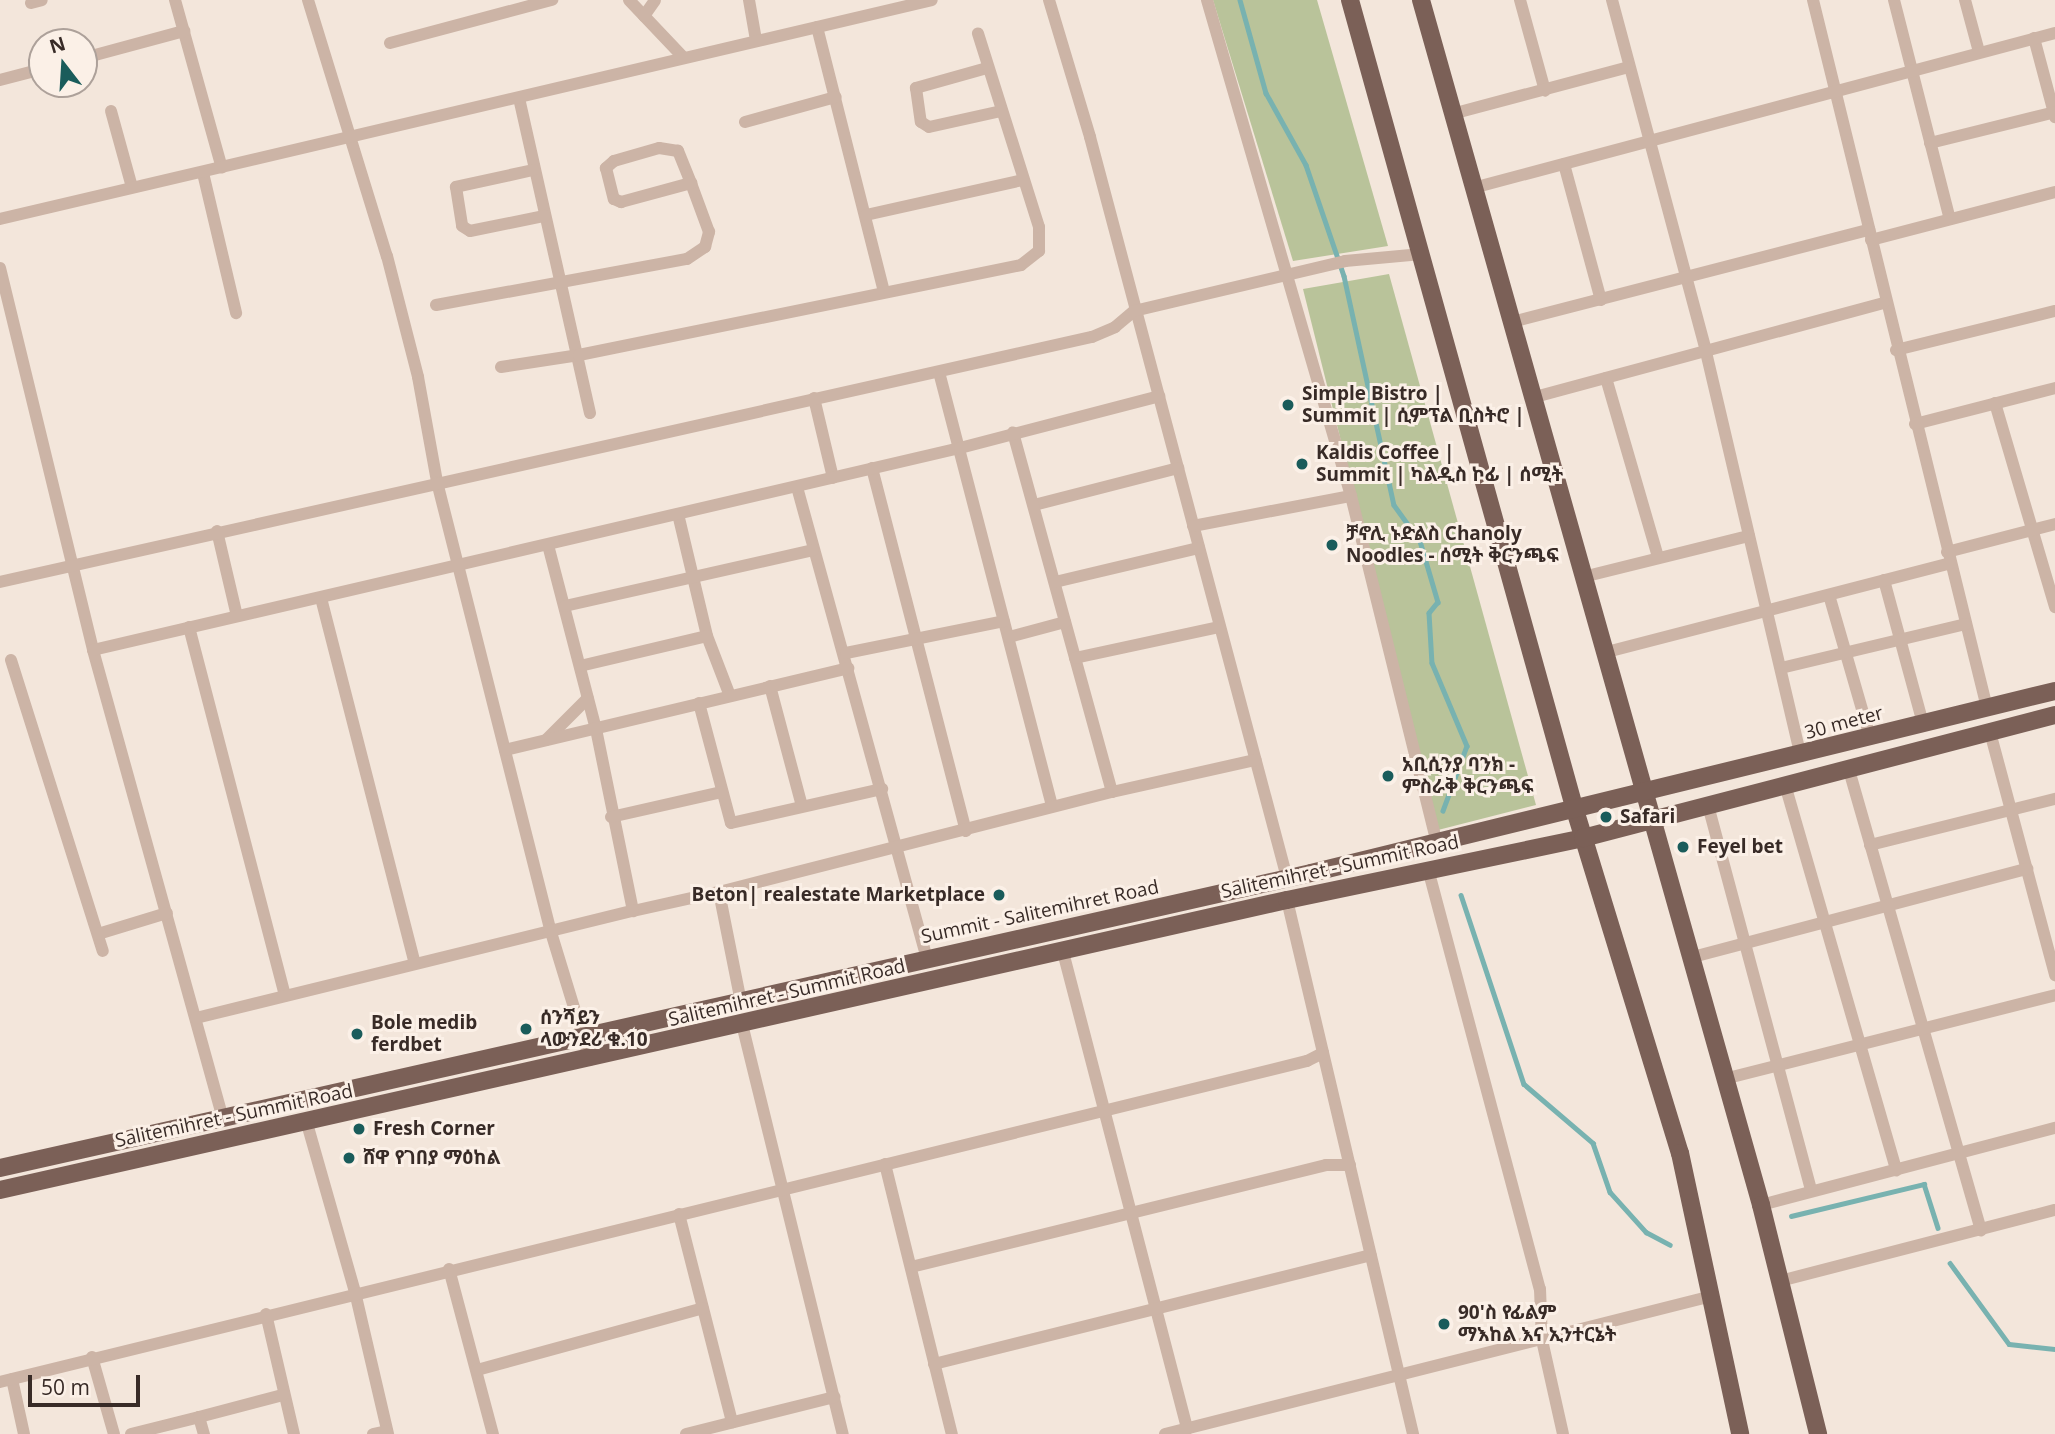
<!DOCTYPE html>
<meta charset="utf-8">
<style>
body{margin:0}
#map{position:relative;width:2055px;height:1434px;overflow:hidden;background:#f3e6db;font-family:"Open Sans","Noto Sans Ethiopic",sans-serif}
div>[style]{position:absolute}
.green>*{inset:0;background:#b9c39a}
.stream>*{height:4.5px;margin:-2.25px;padding:0 2.25px;transform-origin:2.25px;border-radius:2.25px;background:#78b2b0}
.minor>*{height:12px;margin:-6px;padding:0 6px;transform-origin:6px;border-radius:6px;background:#ccb4a6}
.primary>*{height:18px;margin:-9px;padding:0 9px;transform-origin:9px;border-radius:9px;background:#7b6057}
.dots>*{width:19px;height:19px;translate:-50% -50%;box-sizing:border-box;border:4px solid #fbf0e7;border-radius:50%}
span{translate:-50% -50%;white-space:nowrap;text-align:center;line-height:1.15;-webkit-text-stroke:6px #fbf0e7;paint-order:stroke}
.poi-label{font-size:19px;color:#382b27;font-weight:700}
.left{translate:0 -50%;text-align:left}
.right{translate:-100% -50%;text-align:right}
.street-label{font-size:19px;color:#382b27}
.north{position:absolute;left:28px;top:28px;width:70px;height:70px;box-sizing:border-box;background:#fbf0e7;border:2px solid #ada19a;border-radius:50%;rotate:343deg;font-size:19px;font-weight:700;line-height:28px;text-align:center;color:#382b27}
.north::after{content:'';display:block;margin:auto;width:24px;height:32px;background:#1a5c5b;clip-path:polygon(50% 0,100% 100%,50% 72%,0 100%)}
.scale{position:absolute;left:28px;top:1375px;width:112px;height:32px;box-sizing:border-box;border:4px solid #382b27;border-top:0;padding-left:9px;font-size:21px;line-height:24px;white-space:nowrap;color:#382b27;-webkit-text-stroke:5px #fbf0e7;paint-order:stroke}
</style>
<div id="map">
<div class="green">
<i style="clip-path:polygon(1213px 0,1317px 0,1388px 246px,1293px 261px)"></i>
<i style="clip-path:polygon(1389px 274px,1536px 805px,1438px 830px,1303px 289px)"></i>
</div>
<div class="stream">
<i style="left:1240px;top:0;width:97px;rotate:74.4deg"></i>
<i style="left:1266px;top:93px;width:82px;rotate:60.9deg"></i>
<i style="left:1306px;top:165px;width:117px;rotate:71.1deg"></i>
<i style="left:1344px;top:276px;width:234px;rotate:77.7deg"></i>
<i style="left:1394px;top:505px;width:44px;rotate:54.2deg"></i>
<i style="left:1420px;top:541px;width:64px;rotate:73.6deg"></i>
<i style="left:1438px;top:602px;width:14px;rotate:129deg"></i>
<i style="left:1429px;top:613px;width:50px;rotate:86.6deg"></i>
<i style="left:1432px;top:663px;width:90px;rotate:67.1deg"></i>
<i style="left:1467px;top:746px;width:69px;rotate:110.3deg"></i>
<i style="left:1461px;top:895px;width:199px;rotate:71.6deg"></i>
<i style="left:1524px;top:1084px;width:91px;rotate:40.5deg"></i>
<i style="left:1593px;top:1143px;width:52px;rotate:70.9deg"></i>
<i style="left:1610px;top:1192px;width:54px;rotate:48deg"></i>
<i style="left:1646px;top:1232px;width:27px;rotate:28deg"></i>
<i style="left:1791px;top:1216px;width:137px;rotate:-13.5deg"></i>
<i style="left:1924px;top:1184px;width:46px;rotate:72.3deg"></i>
<i style="left:1950px;top:1263px;width:100px;rotate:53.9deg"></i>
<i style="left:2009px;top:1344px;width:46px;rotate:6.2deg"></i>
</div>
<div class="minor">
<i style="left:175px;top:0;width:174px;rotate:74.4deg"></i>
<i style="left:308px;top:0;width:268px;rotate:72.9deg"></i>
<i style="left:387px;top:256px;width:125px;rotate:75.6deg"></i>
<i style="left:418px;top:377px;width:107px;rotate:79.7deg"></i>
<i style="left:437px;top:482px;width:461px;rotate:75.8deg"></i>
<i style="left:550px;top:929px;width:137px;rotate:73deg"></i>
<i style="left:629px;top:0;width:79px;rotate:46.5deg"></i>
<i style="left:749px;top:0;width:41px;rotate:80.1deg"></i>
<i style="left:1049px;top:0;width:143px;rotate:73.3deg"></i>
<i style="left:1090px;top:137px;width:767px;rotate:75.11deg"></i>
<i style="left:1207px;top:0;width:516px;rotate:73.81deg"></i>
<i style="left:1351px;top:496px;width:354px;rotate:76.1deg"></i>
<i style="left:1520px;top:0;width:94px;rotate:74.6deg"></i>
<i style="left:1612px;top:0;width:364px;rotate:75deg"></i>
<i style="left:1706px;top:352px;width:415px;rotate:76.8deg"></i>
<i style="left:1813px;top:0;width:729px;rotate:76.19deg"></i>
<i style="left:1894px;top:0;width:226px;rotate:75.7deg"></i>
<i style="left:1965px;top:0;width:54px;rotate:74.9deg"></i>
<i style="left:31px;top:3px;width:11px;rotate:-15deg"></i>
<i style="left:644px;top:16px;width:19px;rotate:-55deg"></i>
<i style="left:817px;top:27px;width:273px;rotate:75.8deg"></i>
<i style="left:2034px;top:38px;width:82px;rotate:75.1deg"></i>
<i style="left:390px;top:43px;width:168px;rotate:-14.9deg"></i>
<i style="left:84px;top:58px;width:104px;rotate:-15.1deg"></i>
<i style="left:987px;top:68px;width:74px;rotate:164.3deg"></i>
<i style="left:916px;top:88px;width:34px;rotate:82deg"></i>
<i style="left:921px;top:122px;width:9px;rotate:32deg"></i>
<i style="left:929px;top:127px;width:74px;rotate:-12.5deg"></i>
<i style="left:0;top:80px;width:43px;rotate:-14.7deg"></i>
<i style="left:519px;top:98px;width:323px;rotate:77.3deg"></i>
<i style="left:111px;top:111px;width:79px;rotate:74.6deg"></i>
<i style="left:1452px;top:114px;width:183px;rotate:-14.9deg"></i>
<i style="left:745px;top:122px;width:94px;rotate:-15.4deg"></i>
<i style="left:1930px;top:143px;width:129px;rotate:-13.9deg"></i>
<i style="left:1564px;top:164px;width:141px;rotate:74.8deg"></i>
<i style="left:533px;top:170px;width:79px;rotate:167.6deg"></i>
<i style="left:456px;top:187px;width:39px;rotate:81deg"></i>
<i style="left:462px;top:226px;width:9px;rotate:32deg"></i>
<i style="left:470px;top:231px;width:76px;rotate:-11.5deg"></i>
<i style="left:203px;top:173px;width:144px;rotate:76.7deg"></i>
<i style="left:1473px;top:188px;width:602px;rotate:-14.91deg"></i>
<i style="left:866px;top:215px;width:161px;rotate:-12.6deg"></i>
<i style="left:0;top:219px;width:957px;rotate:-13.22deg"></i>
<i style="left:1871px;top:240px;width:190px;rotate:-14.6deg"></i>
<i style="left:0;top:268px;width:393px;rotate:76.3deg"></i>
<i style="left:93px;top:650px;width:487px;rotate:74.5deg"></i>
<i style="left:436px;top:305px;width:255px;rotate:-10.4deg"></i>
<i style="left:687px;top:259px;width:22px;rotate:-34deg"></i>
<i style="left:705px;top:247px;width:16px;rotate:-75deg"></i>
<i style="left:709px;top:232px;width:52px;rotate:-110.2deg"></i>
<i style="left:691px;top:183px;width:35px;rotate:-112deg"></i>
<i style="left:678px;top:151px;width:19px;rotate:-171deg"></i>
<i style="left:659px;top:148px;width:47px;rotate:163.9deg"></i>
<i style="left:614px;top:161px;width:11px;rotate:139deg"></i>
<i style="left:606px;top:168px;width:32px;rotate:76deg"></i>
<i style="left:614px;top:199px;width:8px;rotate:23deg"></i>
<i style="left:621px;top:202px;width:73px;rotate:-15.2deg"></i>
<i style="left:1512px;top:322px;width:369px;rotate:-14.5deg"></i>
<i style="left:1896px;top:350px;width:164px;rotate:-13.8deg"></i>
<i style="left:501px;top:367px;width:79px;rotate:-8.7deg"></i>
<i style="left:579px;top:355px;width:451px;rotate:-11.5deg"></i>
<i style="left:1021px;top:265px;width:23px;rotate:-38deg"></i>
<i style="left:1039px;top:251px;width:24px;rotate:-90deg"></i>
<i style="left:1039px;top:227px;width:203px;rotate:-107.5deg"></i>
<i style="left:939px;top:372px;width:448px;rotate:75.4deg"></i>
<i style="left:1606px;top:378px;width:186px;rotate:73.8deg"></i>
<i style="left:1535px;top:397px;width:361px;rotate:-15.1deg"></i>
<i style="left:814px;top:398px;width:82px;rotate:76.6deg"></i>
<i style="left:1995px;top:403px;width:213px;rotate:73.6deg"></i>
<i style="left:1915px;top:424px;width:145px;rotate:-14.4deg"></i>
<i style="left:872px;top:468px;width:375px;rotate:75.5deg"></i>
<i style="left:797px;top:487px;width:489px;rotate:74.6deg"></i>
<i style="left:1034px;top:505px;width:149px;rotate:-14.4deg"></i>
<i style="left:678px;top:514px;width:125px;rotate:76.6deg"></i>
<i style="left:1193px;top:526px;width:161px;rotate:-10.8deg"></i>
<i style="left:217px;top:531px;width:87px;rotate:76.8deg"></i>
<i style="left:548px;top:545px;width:190px;rotate:75.4deg"></i>
<i style="left:596px;top:729px;width:186px;rotate:78.5deg"></i>
<i style="left:633px;top:911px;width:88px;rotate:-12.5deg"></i>
<i style="left:719px;top:892px;width:406px;rotate:-14.3deg"></i>
<i style="left:1112px;top:792px;width:373px;rotate:-105.4deg"></i>
<i style="left:1947px;top:552px;width:112px;rotate:-14.5deg"></i>
<i style="left:1583px;top:577px;width:171px;rotate:-13.9deg"></i>
<i style="left:1884px;top:580px;width:149px;rotate:74.8deg"></i>
<i style="left:0;top:582px;width:1119px;rotate:-12.65deg"></i>
<i style="left:1092px;top:337px;width:25px;rotate:-23deg"></i>
<i style="left:1115px;top:327px;width:25px;rotate:-40deg"></i>
<i style="left:1134px;top:311px;width:217px;rotate:-13.3deg"></i>
<i style="left:1345px;top:261px;width:77px;rotate:-5.2deg"></i>
<i style="left:1055px;top:582px;width:148px;rotate:-13.3deg"></i>
<i style="left:1829px;top:595px;width:148px;rotate:73.9deg"></i>
<i style="left:321px;top:598px;width:377px;rotate:75.6deg"></i>
<i style="left:565px;top:606px;width:254px;rotate:-12.7deg"></i>
<i style="left:189px;top:627px;width:381px;rotate:75.4deg"></i>
<i style="left:1009px;top:637px;width:58px;rotate:-15deg"></i>
<i style="left:93px;top:650px;width:890px;rotate:-13.12deg"></i>
<i style="left:960px;top:448px;width:206px;rotate:-14.6deg"></i>
<i style="left:846px;top:653px;width:161px;rotate:-11.4deg"></i>
<i style="left:1603px;top:653px;width:358px;rotate:-14.5deg"></i>
<i style="left:1075px;top:658px;width:148px;rotate:-12.1deg"></i>
<i style="left:11px;top:660px;width:305px;rotate:72.5deg"></i>
<i style="left:580px;top:666px;width:130px;rotate:-13.3deg"></i>
<i style="left:707px;top:636px;width:64px;rotate:69deg"></i>
<i style="left:1781px;top:668px;width:190px;rotate:-13.4deg"></i>
<i style="left:770px;top:686px;width:124px;rotate:75.1deg"></i>
<i style="left:699px;top:703px;width:124px;rotate:75.1deg"></i>
<i style="left:731px;top:823px;width:155px;rotate:-12.7deg"></i>
<i style="left:1990px;top:732px;width:252px;rotate:75deg"></i>
<i style="left:546px;top:740px;width:59px;rotate:-45deg"></i>
<i style="left:505px;top:750px;width:353px;rotate:-13.4deg"></i>
<i style="left:1849px;top:770px;width:479px;rotate:74deg"></i>
<i style="left:1786px;top:788px;width:398px;rotate:73.9deg"></i>
<i style="left:1112px;top:792px;width:147px;rotate:-12.6deg"></i>
<i style="left:1709px;top:809px;width:394px;rotate:75deg"></i>
<i style="left:611px;top:817px;width:114px;rotate:-12.7deg"></i>
<i style="left:1870px;top:845px;width:191px;rotate:-14deg"></i>
<i style="left:1428px;top:869px;width:435px;rotate:75.1deg"></i>
<i style="left:1540px;top:1289px;width:51px;rotate:87.8deg"></i>
<i style="left:1542px;top:1340px;width:96px;rotate:77.4deg"></i>
<i style="left:719px;top:892px;width:112px;rotate:78.7deg"></i>
<i style="left:1287px;top:900px;width:549px;rotate:76.72deg"></i>
<i style="left:98px;top:934px;width:72px;rotate:-16.9deg"></i>
<i style="left:1063px;top:952px;width:493px;rotate:75.4deg"></i>
<i style="left:1689px;top:958px;width:350px;rotate:-14.8deg"></i>
<i style="left:196px;top:1018px;width:450px;rotate:-13.8deg"></i>
<i style="left:742px;top:1024px;width:422px;rotate:76.2deg"></i>
<i style="left:1724px;top:1079px;width:341px;rotate:-14.2deg"></i>
<i style="left:306px;top:1120px;width:179px;rotate:74.1deg"></i>
<i style="left:355px;top:1292px;width:146px;rotate:76.9deg"></i>
<i style="left:885px;top:1164px;width:278px;rotate:76.1deg"></i>
<i style="left:1761px;top:1205px;width:304px;rotate:-14.7deg"></i>
<i style="left:679px;top:1214px;width:215px;rotate:75.7deg"></i>
<i style="left:911px;top:1267px;width:427px;rotate:-13.8deg"></i>
<i style="left:1326px;top:1165px;width:24px"></i>
<i style="left:449px;top:1269px;width:171px;rotate:75.1deg"></i>
<i style="left:1780px;top:1281px;width:284px;rotate:-14.5deg"></i>
<i style="left:266px;top:1314px;width:123px;rotate:76.9deg"></i>
<i style="left:92px;top:1357px;width:80px;rotate:74.1deg"></i>
<i style="left:934px;top:1364px;width:450px;rotate:-14deg"></i>
<i style="left:477px;top:1370px;width:234px;rotate:-15.3deg"></i>
<i style="left:12px;top:1379px;width:56px;rotate:77.7deg"></i>
<i style="left:0;top:1382px;width:1346px;rotate:-13.8deg"></i>
<i style="left:1307px;top:1061px;width:18px;rotate:-27deg"></i>
<i style="left:199px;top:1417px;width:87px;rotate:-14.7deg"></i>
<i style="left:131px;top:1434px;width:70px;rotate:-14deg"></i>
<i style="left:199px;top:1417px;width:18px;rotate:74deg"></i>
<i style="left:373px;top:1434px;width:14px;rotate:-12deg"></i>
<i style="left:686px;top:1434px;width:153px;rotate:-14deg"></i>
<i style="left:1165px;top:1434px;width:564px;rotate:-14.16deg"></i>
</div>
<div class="primary">
<i style="left:1350px;top:0;width:841px;rotate:74.48deg"></i>
<i style="left:1575px;top:810px;width:359px;rotate:73deg"></i>
<i style="left:1680px;top:1153px;width:287px;rotate:77.9deg"></i>
<i style="left:1421px;top:0;width:1252px;rotate:74.24deg"></i>
<i style="left:1761px;top:1205px;width:236px;rotate:76deg"></i>
<i style="left:0;top:1168px;width:1344px;rotate:-12.68deg"></i>
<i style="left:1311px;top:873px;width:766px;rotate:-13.75deg"></i>
<i style="left:0;top:1190px;width:1319px;rotate:-12.7deg"></i>
<i style="left:1287px;top:900px;width:302px;rotate:-11.8deg"></i>
<i style="left:1583px;top:838px;width:488px;rotate:-14.6deg"></i>
</div>
<div class="dots">
<i style="left:1288px;top:405px;background:#1a5c5b"></i>
<i style="left:1302px;top:464px;background:#1a5c5b"></i>
<i style="left:1332px;top:545px;background:#1a5c5b"></i>
<i style="left:1388px;top:776px;background:#1a5c5b"></i>
<i style="left:1606px;top:817px;background:#1a5c5b"></i>
<i style="left:1683px;top:847px;background:#1a5c5b"></i>
<i style="left:999px;top:895px;background:#1a5c5b"></i>
<i style="left:526px;top:1029px;background:#1a5c5b"></i>
<i style="left:357px;top:1034px;background:#1a5c5b"></i>
<i style="left:359px;top:1129px;background:#1a5c5b"></i>
<i style="left:349px;top:1158px;background:#1a5c5b"></i>
<i style="left:1444px;top:1324px;background:#1a5c5b"></i>
</div>
<div class="poi-label">
<span class="left" style="left:1302px;top:405px">Simple Bistro |<br>Summit | ሲምፕል ቢስትሮ |</span>
<span class="left" style="left:1316px;top:464px">Kaldis Coffee |<br>Summit | ካልዲስ ኮፊ | ሰሚት</span>
<span class="left" style="left:1346px;top:545px">ቻኖሊ ኑድልስ Chanoly<br>Noodles - ሰሚት ቅርንጫፍ</span>
<span class="left" style="left:1402px;top:776px">አቢሲንያ ባንክ -<br>ምስራቅ ቅርንጫፍ</span>
<span class="left" style="left:1620px;top:817px">Safari</span>
<span class="left" style="left:1697px;top:847px">Feyel bet</span>
<span class="right" style="left:985px;top:895px">Beton| realestate Marketplace</span>
<span class="left" style="left:540px;top:1029px">ሰንሻይን<br>ላውንደሪ ቁ.10</span>
<span class="left" style="left:371px;top:1034px">Bole medib<br>ferdbet</span>
<span class="left" style="left:373px;top:1129px">Fresh Corner</span>
<span class="left" style="left:363px;top:1158px">ሸዋ የገበያ ማዕከል</span>
<span class="left" style="left:1458px;top:1324px">90'ስ የፊልም<br>ማእከል እና ኢንተርኔት</span>
</div>
<div class="street-label">
<span style="left:1844px;top:723px;rotate:-15deg">30 meter</span>
<span style="left:1340px;top:867px;rotate:-12deg">Salitemihret - Summit Road</span>
<span style="left:1040px;top:912px;rotate:-12deg">Summit - Salitemihret Road</span>
<span style="left:787px;top:993px;rotate:-13deg">Salitemihret - Summit Road</span>
<span style="left:234px;top:1116px;rotate:-12deg">Salitemihret - Summit Road</span>
</div>
<div class="north">N</div>
<div class="scale">50 m</div>
</div>
